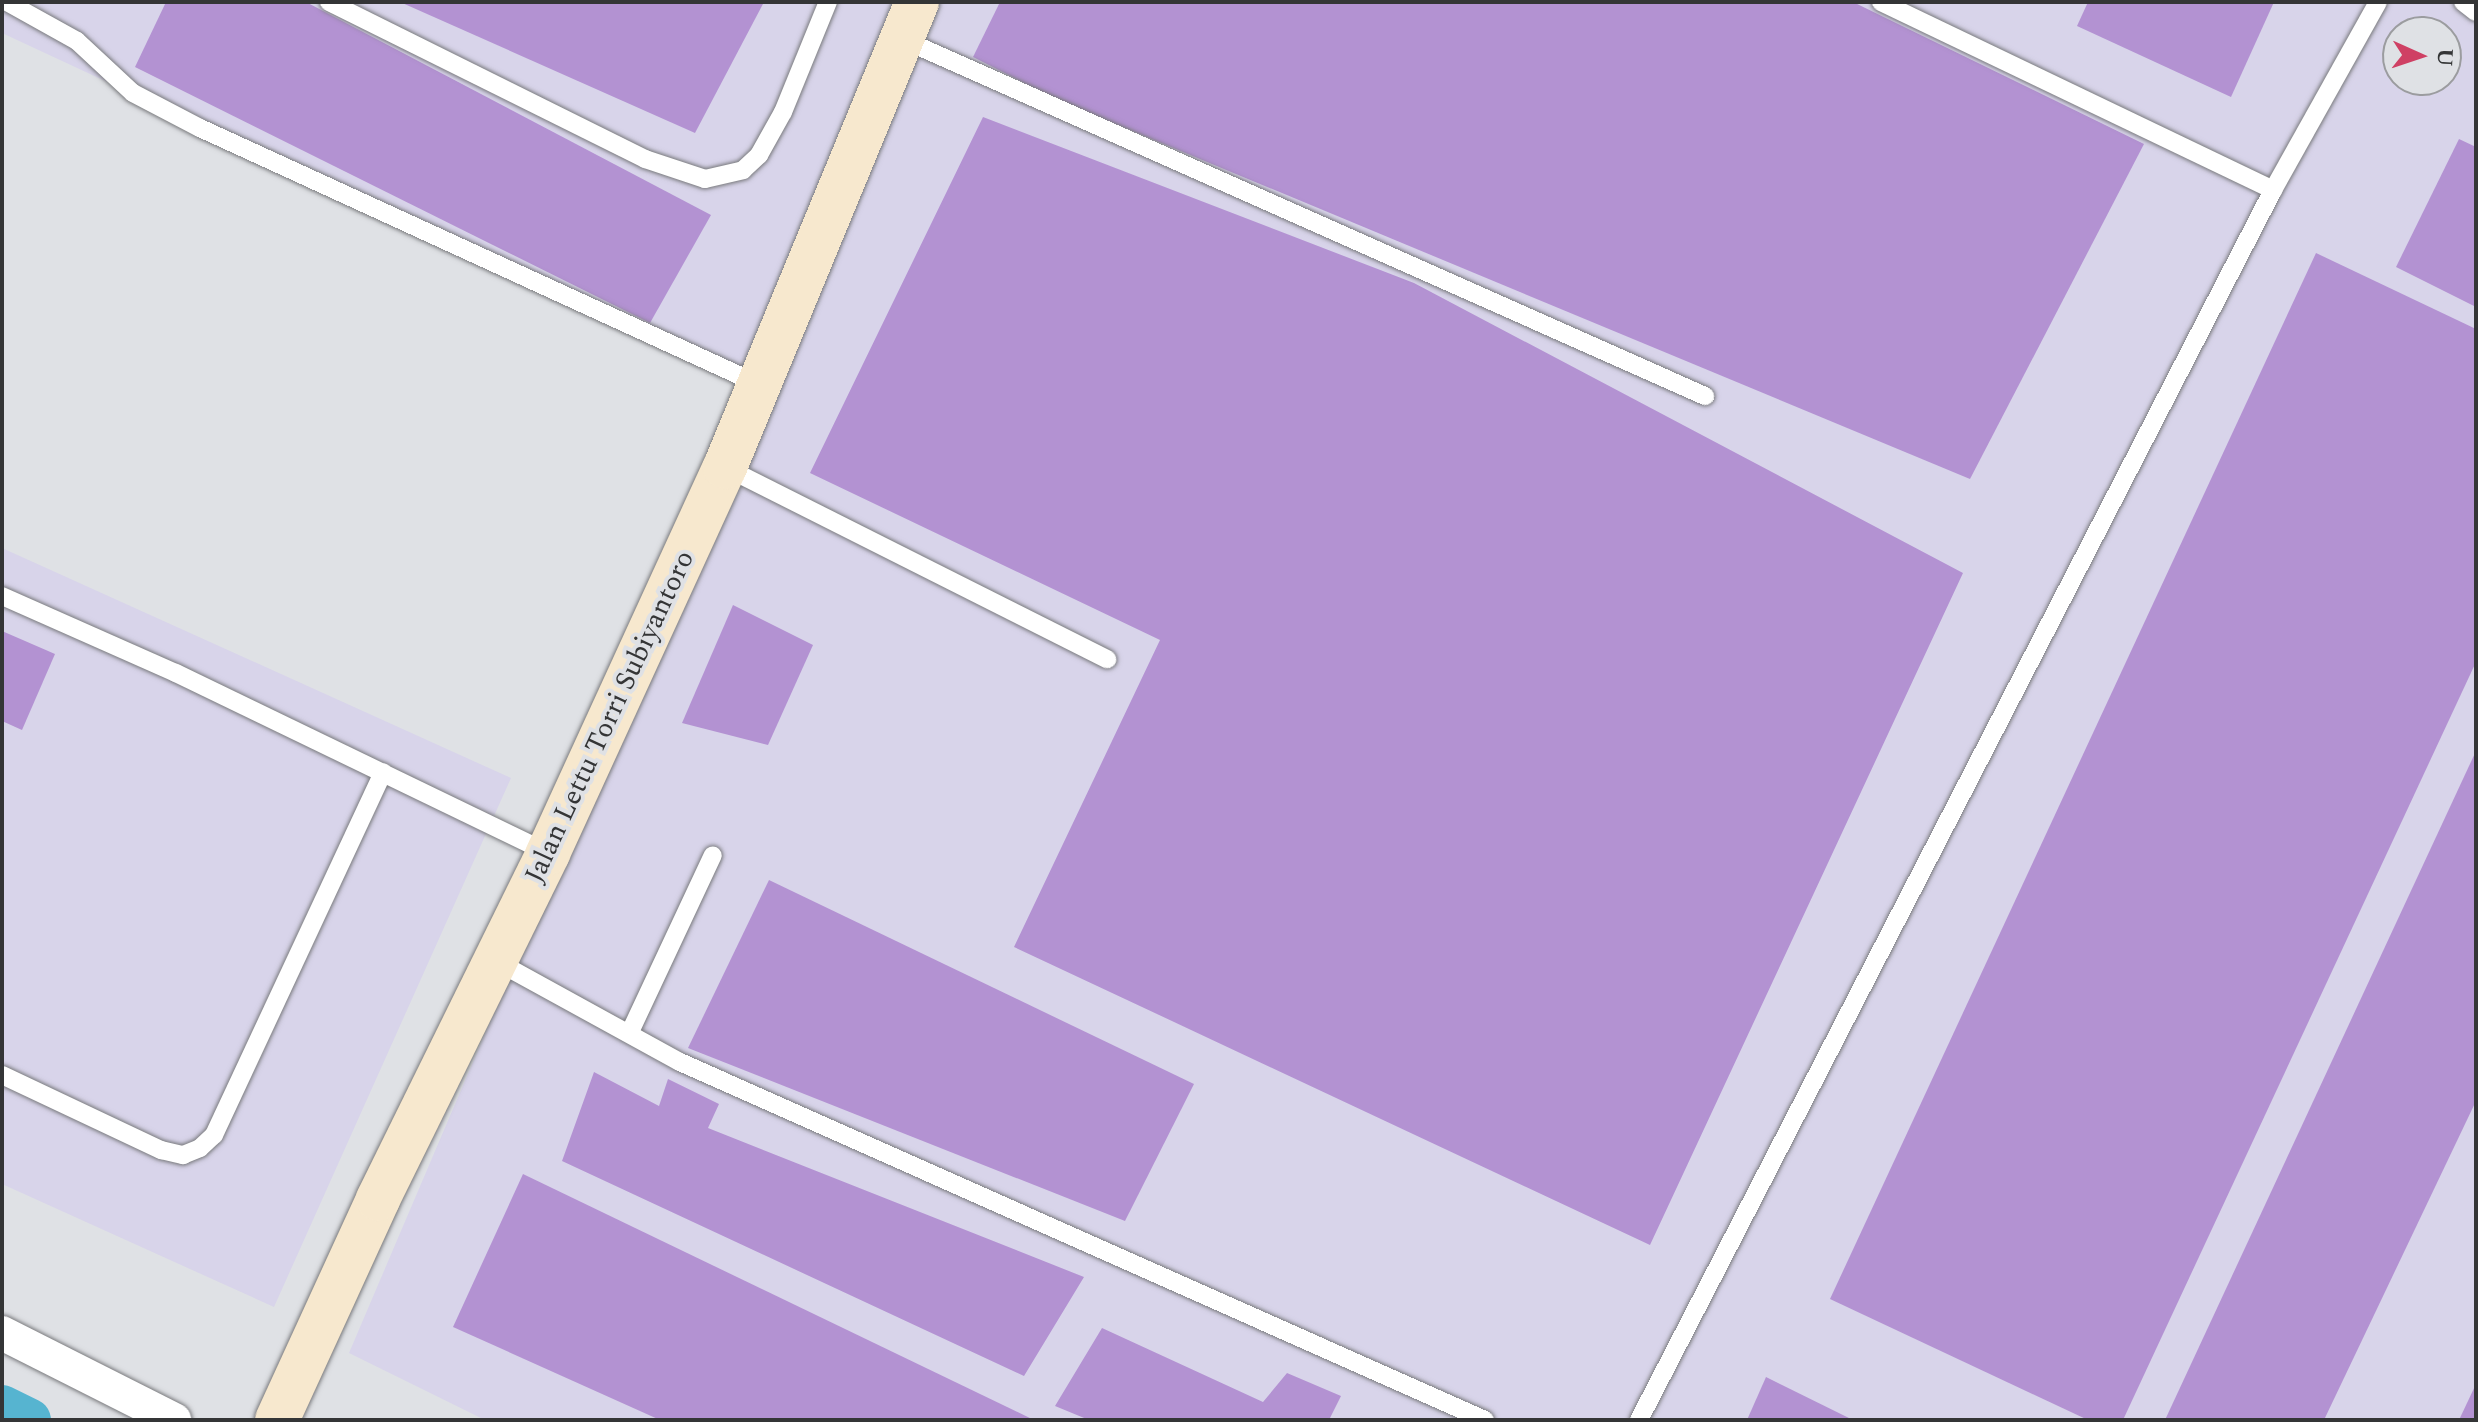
<!DOCTYPE html>
<style>
body{margin:0}
#map{position:relative;width:2478px;height:1422px;overflow:hidden;background:#dfe1e5;font-family:Spectral,serif}
div>[style]{position:absolute}
.industrial>*{inset:0;background:#d8d4ea}
.canal>*{height:44px;margin:-22px;padding:0 22px;transform-origin:22px;border-radius:22px;background:#56b4d0}
.building>*{inset:0;background:#b392d2}
.roads{filter:drop-shadow(0 0 2px #797a7d) drop-shadow(0 0 2px #797a7d)}
.service>*{height:18px;margin:-9px;padding:0 9px;transform-origin:9px;border-radius:9px;background:#fff}
.minor>*{height:34px;margin:-17px;padding:0 17px;transform-origin:17px;border-radius:17px;background:#fff}
.secondary>*{height:44px;margin:-22px;padding:0 22px;transform-origin:22px;border-radius:22px;background:#f7e8ce}
span{translate:-50% -50%;white-space:nowrap;text-align:center;line-height:1.15;-webkit-text-stroke:8px #dfe1e5;paint-order:stroke}
.street-label{font-size:28px;color:#343536}
.frame{position:absolute;inset:0;border:4px solid #343536;pointer-events:none}
.north{position:absolute;left:2382px;top:16px;width:80px;height:80px;box-sizing:border-box;background:#dfe1e5;border:2px solid #9b9c9f;border-radius:50%;rotate:93deg;font-size:22px;font-weight:700;line-height:32px;text-align:center;color:#343536}
.north::after{content:'';display:block;margin:auto;width:28px;height:36px;background:#cf4064;clip-path:polygon(50% 0,100% 100%,50% 72%,0 100%)}
</style>
<div id="map">
<div class="industrial">
<i style="clip-path:polygon(evenodd,2px 2px,2476px 2px,2476px 1420px,485px 1420px,349px 1353px,761px 386px,2px 33px,2px 2px,2398px 32px,2446px 32px,2446px 80px,2398px 80px,2398px 32px)"></i>
<i style="clip-path:polygon(2px 548px,511px 778px,274px 1307px,2px 1184px)"></i>
</div>
<div class="canal">
<i style="left:2px;top:1407px;width:30px;rotate:26deg"></i>
</div>
<div class="building">
<i style="clip-path:polygon(166px 2px,306px 2px,711px 215px,650px 323px,135px 67px)"></i>
<i style="clip-path:polygon(400px 2px,764px 2px,695px 133px)"></i>
<i style="clip-path:polygon(1000px 2px,1853px 2px,2144px 144px,1970px 479px,1058px 100px,973px 57px)"></i>
<i style="clip-path:polygon(2088px 2px,2274px 2px,2231px 97px,2077px 26px)"></i>
<i style="clip-path:polygon(983px 117px,1414px 283px,1963px 573px,1650px 1245px,1014px 947px,1160px 640px,810px 473px)"></i>
<i style="clip-path:polygon(2459px 139px,2476px 147px,2476px 307px,2396px 267px)"></i>
<i style="clip-path:polygon(2316px 253px,2476px 329px,2476px 662px,2123px 1420px,2088px 1420px,1830px 1299px)"></i>
<i style="clip-path:polygon(733px 605px,813px 645px,768px 745px,682px 723px)"></i>
<i style="clip-path:polygon(2px 631px,55px 654px,22px 730px,2px 721px)"></i>
<i style="clip-path:polygon(2476px 751px,2476px 1101px,2324px 1420px,2165px 1420px)"></i>
<i style="clip-path:polygon(769px 880px,1194px 1084px,1125px 1221px,688px 1048px)"></i>
<i style="clip-path:polygon(594px 1072px,659px 1106px,668px 1079px,719px 1104px,708px 1128px,1084px 1277px,1024px 1376px,562px 1161px)"></i>
<i style="clip-path:polygon(523px 1174px,1034px 1420px,660px 1420px,453px 1327px)"></i>
<i style="clip-path:polygon(1102px 1328px,1263px 1402px,1287px 1373px,1341px 1396px,1329px 1420px,1089px 1420px,1055px 1406px)"></i>
<i style="clip-path:polygon(1766px 1377px,1853px 1420px,1747px 1420px)"></i>
<i style="clip-path:polygon(2476px 1384px,2476px 1420px,2459px 1420px)"></i>
</div>
<div class="roads">
<div class="service">
<i style="left:7px;top:2px;width:80px;rotate:29.1deg"></i>
<i style="left:77px;top:41px;width:76px;rotate:42.9deg"></i>
<i style="left:133px;top:93px;width:76px;rotate:27.6deg"></i>
<i style="left:200px;top:128px;width:614px;rotate:24.64deg"></i>
<i style="left:329px;top:2px;width:353px;rotate:26.4deg"></i>
<i style="left:645px;top:159px;width:63px;rotate:18.4deg"></i>
<i style="left:705px;top:179px;width:39px;rotate:-13deg"></i>
<i style="left:743px;top:170px;width:22px;rotate:-43deg"></i>
<i style="left:759px;top:155px;width:49px;rotate:-60.8deg"></i>
<i style="left:783px;top:112px;width:119px;rotate:-67.8deg"></i>
<i style="left:1881px;top:2px;width:435px;rotate:25.6deg"></i>
<i style="left:2463px;top:2px;width:16px;rotate:38deg"></i>
<i style="left:902px;top:39px;width:879px;rotate:23.97deg"></i>
<i style="left:725px;top:467px;width:428px;rotate:26.7deg"></i>
<i style="left:2px;top:596px;width:190px;rotate:23.9deg"></i>
<i style="left:176px;top:673px;width:413px;rotate:25.8deg"></i>
<i style="left:496px;top:961px;width:210px;rotate:28.8deg"></i>
<i style="left:680px;top:1062px;width:881px;rotate:23.98deg"></i>
<i style="left:630px;top:1032px;width:195px;rotate:-64.9deg"></i>
<i style="left:2px;top:1075px;width:176px;rotate:25.3deg"></i>
<i style="left:161px;top:1150px;width:23px;rotate:13deg"></i>
<i style="left:183px;top:1155px;width:18px;rotate:-22deg"></i>
<i style="left:200px;top:1148px;width:19px;rotate:-43deg"></i>
<i style="left:214px;top:1135px;width:400px;rotate:-65deg"></i>
<i style="left:1639px;top:1420px;width:1384px;rotate:-62.73deg"></i>
<i style="left:2273px;top:190px;width:215px;rotate:-60.8deg"></i>
</div>
<div class="minor">
<i style="left:2px;top:1333px;width:193px;rotate:26.8deg"></i>
</div>
<div class="secondary">
<i style="left:277px;top:1420px;width:243px;rotate:-65.4deg"></i>
<i style="left:378px;top:1199px;width:386px;rotate:-63.8deg"></i>
<i style="left:548px;top:853px;width:425px;rotate:-65.4deg"></i>
<i style="left:725px;top:467px;width:503px;rotate:-67.56deg"></i>
</div>
</div>
<div class="street-label">
<span style="left:610px;top:717px;rotate:-65deg">Jalan Lettu Torri Subiyantoro</span>
</div>
<div class="frame"></div>
<div class="north">U</div>
</div>
